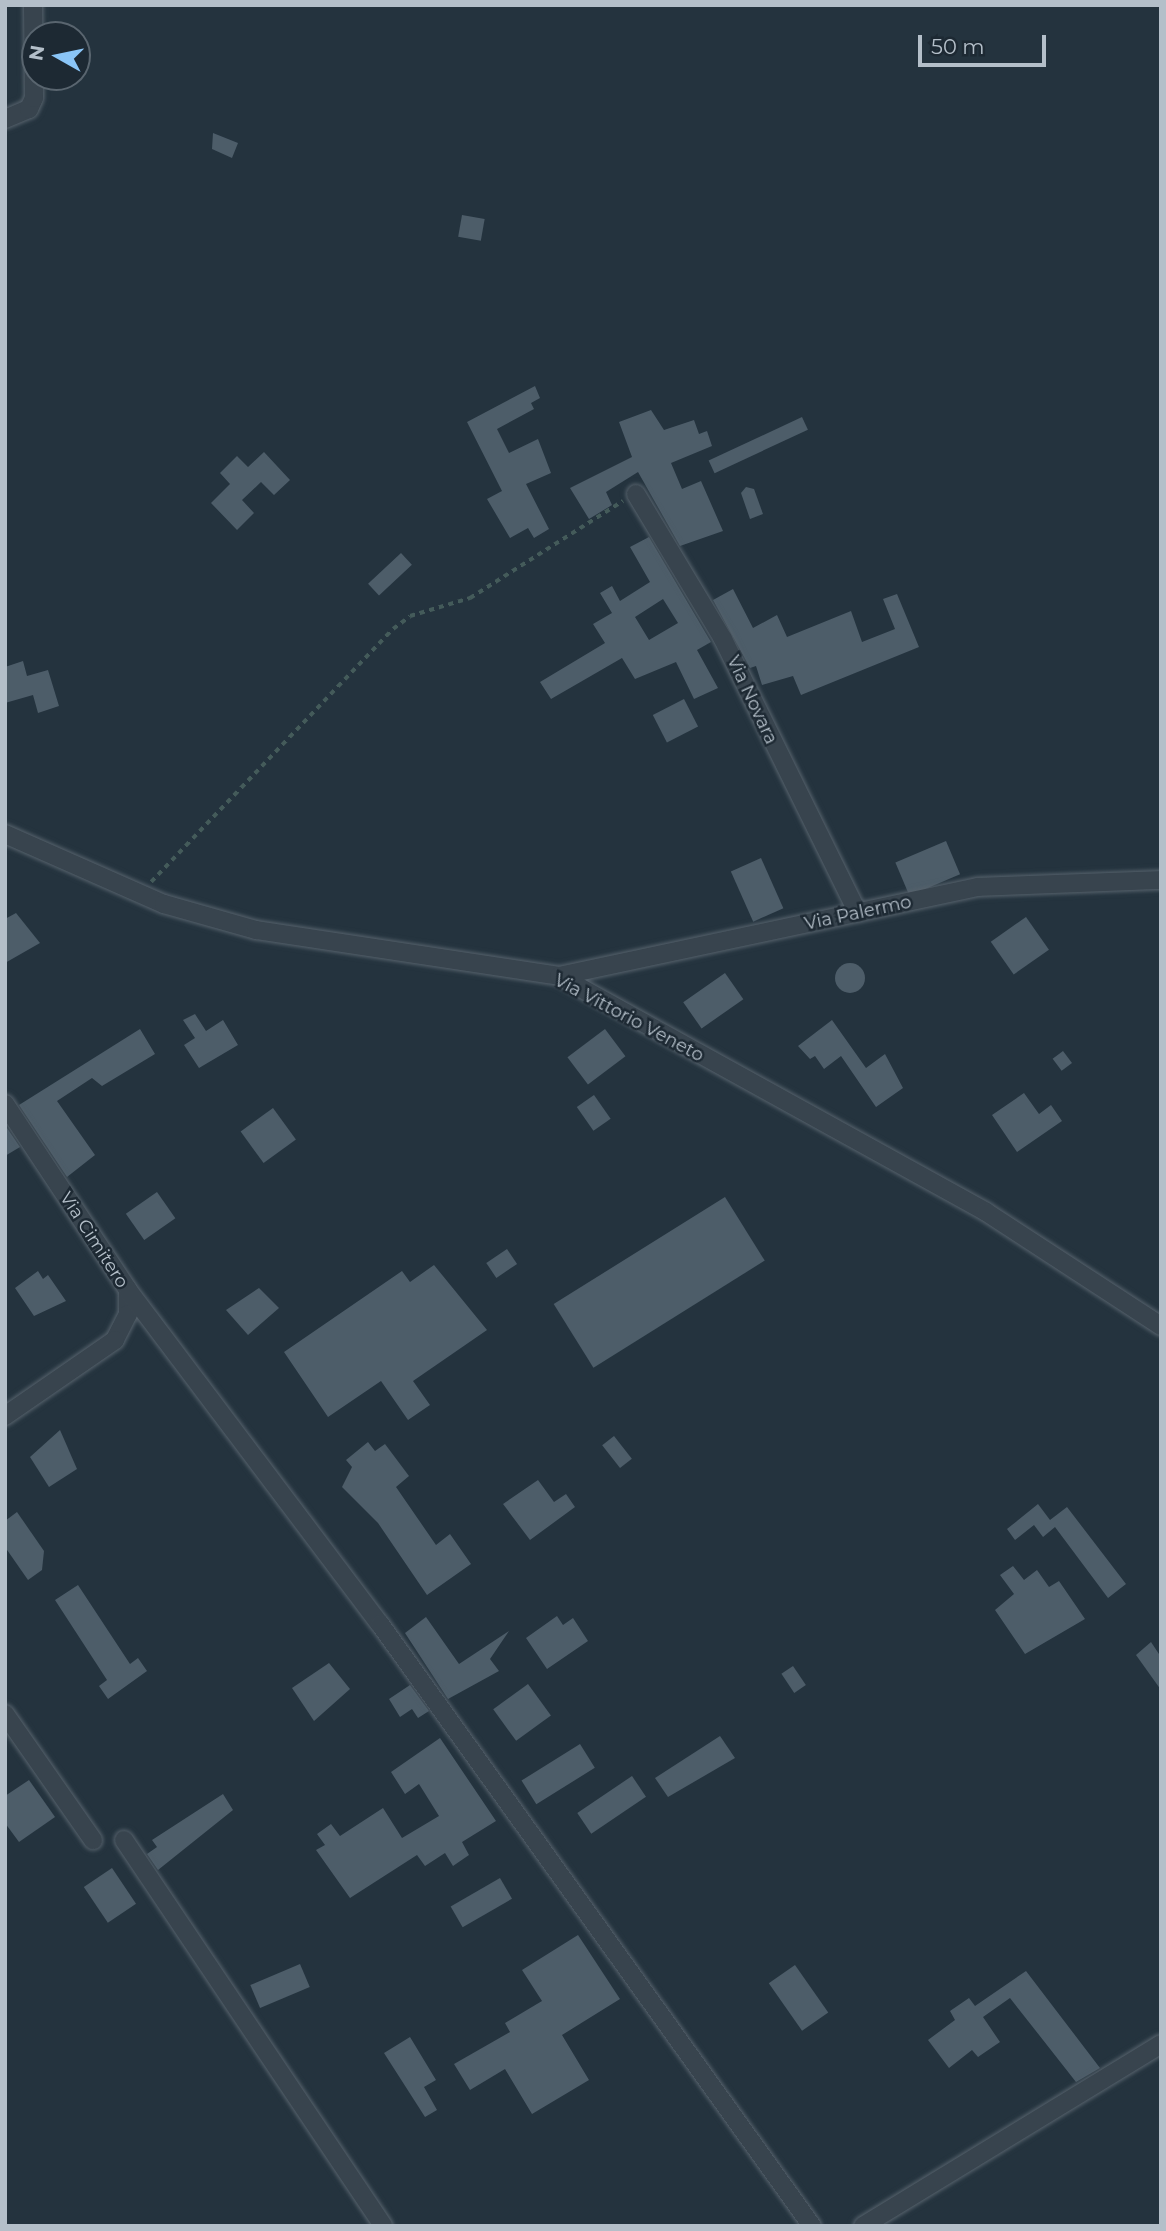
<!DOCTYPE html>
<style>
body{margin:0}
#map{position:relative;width:1166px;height:2231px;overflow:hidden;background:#24333e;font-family:Montserrat,sans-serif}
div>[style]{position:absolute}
.building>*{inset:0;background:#4d5d69;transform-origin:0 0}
.round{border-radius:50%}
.path>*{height:3.5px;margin-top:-1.75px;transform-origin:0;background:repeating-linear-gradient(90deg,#445b5a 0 5px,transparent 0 10px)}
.roads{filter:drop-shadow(0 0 2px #56626c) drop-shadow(0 0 2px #56626c)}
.minor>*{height:18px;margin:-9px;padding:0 9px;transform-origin:9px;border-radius:9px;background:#38444e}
span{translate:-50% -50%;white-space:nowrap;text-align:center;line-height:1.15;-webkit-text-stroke:5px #1d2933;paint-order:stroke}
.street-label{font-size:18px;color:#b4bfc9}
.frame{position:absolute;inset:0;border:7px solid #b4bfc9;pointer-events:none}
.north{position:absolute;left:21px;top:21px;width:70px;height:70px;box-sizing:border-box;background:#1d2933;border:2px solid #59656f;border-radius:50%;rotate:279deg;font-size:19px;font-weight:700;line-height:28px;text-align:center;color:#b4bfc9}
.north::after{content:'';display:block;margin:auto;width:24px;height:32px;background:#8ac5f7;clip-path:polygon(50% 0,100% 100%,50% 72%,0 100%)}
.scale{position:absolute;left:918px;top:35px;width:128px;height:32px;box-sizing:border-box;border:4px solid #b4bfc9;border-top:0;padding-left:9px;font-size:21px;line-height:24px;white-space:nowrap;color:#b4bfc9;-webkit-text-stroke:5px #1d2933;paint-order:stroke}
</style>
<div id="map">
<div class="building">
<i style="clip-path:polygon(213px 133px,238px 143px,232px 158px,212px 149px)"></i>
<i style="left:462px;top:215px;width:23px;height:22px;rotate:10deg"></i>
<i style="clip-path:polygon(535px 386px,540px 398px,531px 403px,534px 409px,497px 429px,509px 453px,538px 439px,551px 473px,526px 484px,549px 529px,534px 538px,528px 528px,510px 538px,487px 499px,502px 491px,467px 422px)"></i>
<i style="clip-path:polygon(651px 410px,664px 430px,694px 420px,699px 434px,707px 431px,712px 446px,671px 463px,682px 489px,701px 481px,723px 531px,680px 546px,638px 472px,606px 492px,612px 505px,589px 519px,570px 488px,632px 457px,619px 422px)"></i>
<i style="left:802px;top:417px;width:14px;height:103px;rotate:65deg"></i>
<i style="clip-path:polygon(264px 452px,290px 480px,274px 495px,261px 482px,242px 500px,254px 513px,237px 530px,211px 503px,230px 484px,220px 473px,237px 456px,248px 467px)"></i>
<i style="clip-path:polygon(746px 487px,754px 489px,763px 514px,750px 519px,741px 493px)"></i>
<i style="clip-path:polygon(evenodd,649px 537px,711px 642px,697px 650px,718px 688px,694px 699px,676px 662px,635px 679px,622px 658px,551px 699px,540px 682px,605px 643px,593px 624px,612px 613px,600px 593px,612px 586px,620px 601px,650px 582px,630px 547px,649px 537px,663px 599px,678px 623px,649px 640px,635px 617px,663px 599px)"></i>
<i style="left:401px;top:553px;width:16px;height:45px;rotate:47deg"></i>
<i style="clip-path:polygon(733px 589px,753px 628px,777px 615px,787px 637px,851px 611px,862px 642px,895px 629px,883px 599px,897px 594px,919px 647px,801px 695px,793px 676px,762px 685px,756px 666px,750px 668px,713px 600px)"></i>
<i style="clip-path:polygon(23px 661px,27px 676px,48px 670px,59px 706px,38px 713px,33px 695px,5px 703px,5px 667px)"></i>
<i style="left:684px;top:699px;width:31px;height:35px;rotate:63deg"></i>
<i style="left:946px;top:841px;width:36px;height:55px;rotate:67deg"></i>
<i style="left:761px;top:858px;width:55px;height:33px;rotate:66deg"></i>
<i style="clip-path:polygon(16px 913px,40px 943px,5px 963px,5px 919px)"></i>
<i style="left:1026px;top:917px;width:40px;height:43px;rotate:55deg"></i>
<i class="round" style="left:835px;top:963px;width:30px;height:30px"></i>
<i style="left:725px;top:973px;width:32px;height:51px;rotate:55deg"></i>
<i style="clip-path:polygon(195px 1014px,206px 1031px,223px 1020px,238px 1045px,199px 1068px,184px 1045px,195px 1038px,183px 1020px)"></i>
<i style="clip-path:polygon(832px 1020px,866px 1068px,885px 1054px,903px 1088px,876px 1107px,841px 1056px,824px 1069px,815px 1056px,810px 1059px,798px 1046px)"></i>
<i style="clip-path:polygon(140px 1029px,155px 1054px,102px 1086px,92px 1078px,57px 1101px,95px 1155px,67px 1177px,19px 1105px)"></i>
<i style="left:605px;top:1029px;width:34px;height:47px;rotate:53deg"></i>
<i style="left:1063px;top:1051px;width:15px;height:13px;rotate:53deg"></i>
<i style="clip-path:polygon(1024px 1093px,1039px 1114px,1051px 1105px,1062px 1121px,1017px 1152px,992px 1115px)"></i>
<i style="left:594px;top:1095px;width:29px;height:21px;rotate:55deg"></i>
<i style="left:273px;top:1108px;width:39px;height:40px;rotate:54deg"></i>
<i style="clip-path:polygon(5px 1125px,20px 1147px,5px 1156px)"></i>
<i style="left:157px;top:1192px;width:32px;height:38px;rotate:55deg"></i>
<i style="left:725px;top:1197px;width:75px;height:202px;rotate:58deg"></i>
<i style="left:507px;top:1249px;width:18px;height:25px;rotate:56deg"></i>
<i style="clip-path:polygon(434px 1265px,487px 1330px,413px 1381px,430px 1405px,408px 1420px,381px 1381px,328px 1417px,284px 1352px,402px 1271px,410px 1282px)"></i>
<i style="clip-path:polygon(38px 1271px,43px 1279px,48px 1275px,66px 1301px,34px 1316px,15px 1288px)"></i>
<i style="clip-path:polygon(259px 1288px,279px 1308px,248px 1335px,226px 1310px)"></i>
<i style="clip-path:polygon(60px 1430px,77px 1469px,49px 1487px,30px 1457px)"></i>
<i style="left:614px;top:1436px;width:29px;height:15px;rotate:52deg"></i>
<i style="clip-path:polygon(368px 1442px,375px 1451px,385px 1444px,409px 1476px,396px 1487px,436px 1545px,450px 1534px,471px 1564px,427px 1595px,378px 1523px,342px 1487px,352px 1467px,346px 1460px)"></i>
<i style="clip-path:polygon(538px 1480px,554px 1502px,566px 1494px,575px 1507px,530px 1540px,503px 1504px)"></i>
<i style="clip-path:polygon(1038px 1504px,1050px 1520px,1067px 1507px,1126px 1584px,1108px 1598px,1055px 1527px,1043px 1537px,1034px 1525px,1015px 1540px,1007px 1529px)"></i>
<i style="clip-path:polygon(17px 1512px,44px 1551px,42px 1570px,28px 1580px,5px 1547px,5px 1521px)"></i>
<i style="clip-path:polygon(1013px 1566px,1024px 1580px,1037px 1570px,1049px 1587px,1059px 1581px,1085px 1619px,1025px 1654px,995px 1610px,1014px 1594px,1000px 1575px)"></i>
<i style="clip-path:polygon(78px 1585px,130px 1664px,138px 1658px,147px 1671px,108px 1699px,99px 1686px,107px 1680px,55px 1600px)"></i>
<i style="clip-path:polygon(557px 1616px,563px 1625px,573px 1618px,588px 1641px,547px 1669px,526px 1638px)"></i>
<i style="clip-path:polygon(426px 1617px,459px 1664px,509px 1631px,490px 1659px,499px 1671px,448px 1699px,405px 1633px)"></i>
<i style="clip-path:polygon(1151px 1642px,1161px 1657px,1161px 1690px,1136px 1655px)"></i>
<i style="clip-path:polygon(329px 1663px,350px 1689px,314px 1721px,292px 1688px)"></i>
<i style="left:793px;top:1666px;width:23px;height:14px;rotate:56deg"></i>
<i style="left:528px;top:1684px;width:39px;height:43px;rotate:54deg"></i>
<i style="clip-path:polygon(410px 1685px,429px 1711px,418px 1718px,412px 1709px,400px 1717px,389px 1699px)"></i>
<i style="clip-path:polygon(720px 1736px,735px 1758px,668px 1797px,655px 1778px)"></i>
<i style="clip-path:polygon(440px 1738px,496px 1821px,462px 1842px,469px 1855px,453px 1866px,445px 1853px,425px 1866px,417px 1855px,350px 1898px,316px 1850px,325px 1845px,317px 1834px,331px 1824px,340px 1836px,383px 1808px,402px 1838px,439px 1816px,419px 1784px,405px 1794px,391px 1772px)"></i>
<i style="left:580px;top:1744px;width:28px;height:69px;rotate:58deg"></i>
<i style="left:632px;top:1776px;width:25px;height:66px;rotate:56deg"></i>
<i style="clip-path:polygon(29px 1780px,55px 1817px,19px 1842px,5px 1823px,5px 1796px)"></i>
<i style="clip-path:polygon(223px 1794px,233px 1810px,158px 1870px,147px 1854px,157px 1847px,152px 1840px)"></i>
<i style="left:112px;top:1868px;width:43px;height:34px;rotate:56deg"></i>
<i style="left:500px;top:1878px;width:24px;height:57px;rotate:60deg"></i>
<i style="clip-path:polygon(578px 1935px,620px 1999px,562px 2035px,589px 2080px,532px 2114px,505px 2069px,470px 2090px,454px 2064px,510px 2032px,505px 2023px,542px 2001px,522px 1970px)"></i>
<i style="left:300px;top:1964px;width:25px;height:54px;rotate:67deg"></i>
<i style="left:795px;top:1965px;width:58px;height:32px;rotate:55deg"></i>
<i style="clip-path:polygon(1026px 1971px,1100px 2068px,1076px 2082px,1010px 1998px,983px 2017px,1000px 2042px,978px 2057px,972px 2050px,949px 2068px,928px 2040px,955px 2020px,950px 2011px,969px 1998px,975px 2006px)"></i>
<i style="clip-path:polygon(410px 2037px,436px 2080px,424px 2087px,437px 2110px,425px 2117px,384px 2053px)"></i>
</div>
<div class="path">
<i style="left:151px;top:882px;width:350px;rotate:-46.3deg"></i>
<i style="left:393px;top:629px;width:21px;rotate:-37deg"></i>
<i style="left:410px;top:616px;width:63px;rotate:-16.7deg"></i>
<i style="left:470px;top:598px;width:181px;rotate:-32.4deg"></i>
</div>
<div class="roads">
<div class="minor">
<i style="left:5px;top:119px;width:26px;rotate:-23deg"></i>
<i style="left:29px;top:109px;width:12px;rotate:-66deg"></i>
<i style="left:34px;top:98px;width:93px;rotate:-90.6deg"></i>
<i style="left:636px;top:494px;width:169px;rotate:59deg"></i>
<i style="left:723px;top:639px;width:305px;rotate:63.8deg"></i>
<i style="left:5px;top:834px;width:174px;rotate:23.8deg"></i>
<i style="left:164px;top:904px;width:96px;rotate:15.8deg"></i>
<i style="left:256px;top:930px;width:306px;rotate:8.6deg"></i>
<i style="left:559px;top:976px;width:488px;rotate:28.9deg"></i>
<i style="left:986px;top:1212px;width:209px;rotate:33.1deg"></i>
<i style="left:559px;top:976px;width:428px;rotate:-12deg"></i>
<i style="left:978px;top:887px;width:183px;rotate:-2.2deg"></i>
<i style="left:5px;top:1104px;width:223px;rotate:56.5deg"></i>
<i style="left:128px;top:1290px;width:24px;rotate:90deg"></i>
<i style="left:128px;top:1314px;width:29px;rotate:117deg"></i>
<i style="left:115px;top:1340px;width:134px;rotate:145.4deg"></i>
<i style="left:128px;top:1290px;width:418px;rotate:53deg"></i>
<i style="left:380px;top:1624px;width:741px;rotate:54.34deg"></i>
<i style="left:5px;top:1714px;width:154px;rotate:55.1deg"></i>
<i style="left:124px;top:1840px;width:465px;rotate:56.1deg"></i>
<i style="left:863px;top:2226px;width:349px;rotate:-31.4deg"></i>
</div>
</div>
<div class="street-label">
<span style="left:752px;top:700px;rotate:65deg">Via Novara</span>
<span style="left:858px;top:913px;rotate:-12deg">Via Palermo</span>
<span style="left:629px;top:1018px;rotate:28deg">Via Vittorio Veneto</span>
<span style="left:94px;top:1240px;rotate:57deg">Via Cimitero</span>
</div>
<div class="frame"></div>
<div class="north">N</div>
<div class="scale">50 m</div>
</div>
